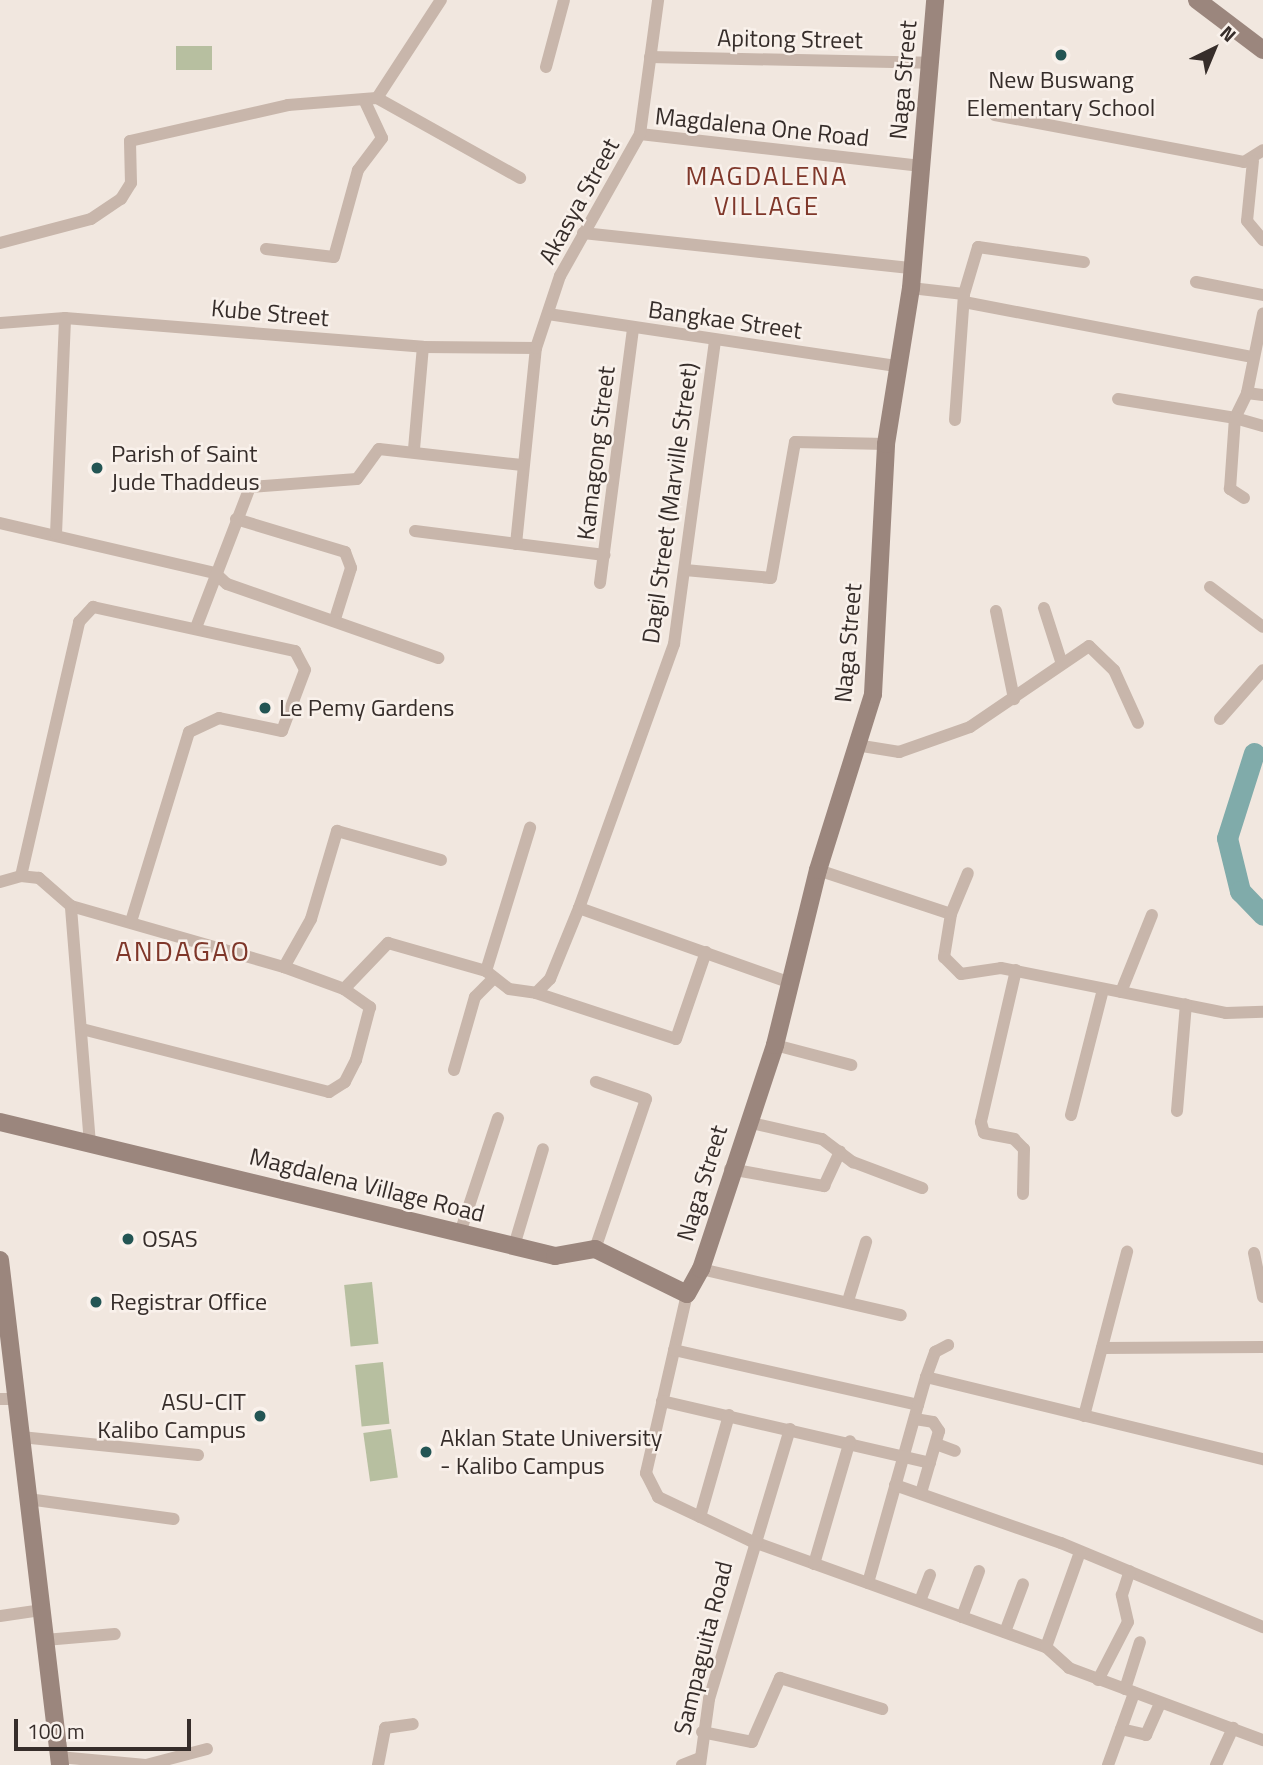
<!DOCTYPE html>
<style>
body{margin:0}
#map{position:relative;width:1263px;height:1765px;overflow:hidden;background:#f1e7df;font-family:"Titillium Web",sans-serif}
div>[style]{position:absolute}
.green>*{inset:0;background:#b7bfa0;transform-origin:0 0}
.river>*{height:21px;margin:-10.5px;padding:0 10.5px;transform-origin:10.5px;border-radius:10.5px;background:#80abaa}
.street>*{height:12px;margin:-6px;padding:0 6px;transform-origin:6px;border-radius:6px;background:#c8b6ab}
.secondary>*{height:18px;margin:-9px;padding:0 9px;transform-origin:9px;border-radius:9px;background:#9b867d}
.dots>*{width:19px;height:19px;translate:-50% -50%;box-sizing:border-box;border:4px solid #f9f1eb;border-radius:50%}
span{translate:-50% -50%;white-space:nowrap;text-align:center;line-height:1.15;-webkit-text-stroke:5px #f9f1eb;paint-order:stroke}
.street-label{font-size:24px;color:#362d2a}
.poi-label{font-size:24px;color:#362d2a}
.left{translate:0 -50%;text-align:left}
.right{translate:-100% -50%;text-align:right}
.neighbourhood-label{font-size:26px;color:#7f372a;letter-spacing:2px}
.quarter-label{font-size:28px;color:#7f372a;letter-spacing:2px}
.north{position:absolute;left:1179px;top:14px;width:70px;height:70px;-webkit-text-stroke:5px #f9f1eb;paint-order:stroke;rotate:43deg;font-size:19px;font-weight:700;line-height:28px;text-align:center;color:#362d2a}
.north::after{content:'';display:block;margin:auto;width:24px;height:32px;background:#362d2a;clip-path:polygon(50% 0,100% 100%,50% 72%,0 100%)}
.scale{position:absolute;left:14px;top:1719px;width:177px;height:32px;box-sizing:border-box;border:4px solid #362d2a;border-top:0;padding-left:9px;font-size:21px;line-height:24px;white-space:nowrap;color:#362d2a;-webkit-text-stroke:5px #f9f1eb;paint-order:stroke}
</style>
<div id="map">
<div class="green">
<i style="left:176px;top:46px;width:36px;height:24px"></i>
<i style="left:372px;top:1282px;width:62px;height:28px;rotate:84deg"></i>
<i style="left:383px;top:1362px;width:62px;height:28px;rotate:84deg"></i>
<i style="left:391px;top:1429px;width:49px;height:28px;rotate:82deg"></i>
</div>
<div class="river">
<i style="left:1254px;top:753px;width:89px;rotate:107.6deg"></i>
<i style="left:1227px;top:838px;width:55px;rotate:76.2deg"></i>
<i style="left:1240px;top:891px;width:33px;rotate:46deg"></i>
</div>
<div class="street">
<i style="left:650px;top:57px;width:279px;rotate:1.2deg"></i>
<i style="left:546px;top:67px;width:69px;rotate:-75deg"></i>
<i style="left:377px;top:98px;width:164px;rotate:29.2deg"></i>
<i style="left:995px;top:115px;width:253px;rotate:10.7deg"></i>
<i style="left:1244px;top:162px;width:22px;rotate:-32deg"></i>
<i style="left:640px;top:134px;width:283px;rotate:6.5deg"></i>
<i style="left:1253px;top:161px;width:60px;rotate:95.7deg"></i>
<i style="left:1247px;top:221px;width:25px;rotate:50deg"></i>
<i style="left:583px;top:233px;width:331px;rotate:6.1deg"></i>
<i style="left:0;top:243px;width:94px;rotate:-14.8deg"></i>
<i style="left:91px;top:219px;width:36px;rotate:-34deg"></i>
<i style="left:121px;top:199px;width:19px;rotate:-58deg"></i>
<i style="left:131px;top:183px;width:42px;rotate:-91.4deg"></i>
<i style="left:130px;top:141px;width:162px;rotate:-12.8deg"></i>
<i style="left:288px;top:105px;width:89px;rotate:-4.5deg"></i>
<i style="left:377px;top:98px;width:117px;rotate:-56.9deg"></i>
<i style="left:266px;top:249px;width:68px;rotate:6.7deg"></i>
<i style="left:334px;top:257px;width:90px;rotate:-74.6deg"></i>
<i style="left:358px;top:170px;width:40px;rotate:-53deg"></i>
<i style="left:382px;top:138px;width:40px;rotate:-115deg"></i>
<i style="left:1196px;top:282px;width:68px;rotate:11deg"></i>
<i style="left:911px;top:288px;width:53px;rotate:6.5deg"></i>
<i style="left:964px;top:302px;width:294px;rotate:10.8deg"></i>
<i style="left:548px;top:314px;width:352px;rotate:8.5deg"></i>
<i style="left:0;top:323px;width:65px;rotate:-4.4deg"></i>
<i style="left:65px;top:318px;width:359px;rotate:4.6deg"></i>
<i style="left:423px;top:347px;width:113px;rotate:0.5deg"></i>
<i style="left:1247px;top:393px;width:16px;rotate:7deg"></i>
<i style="left:1118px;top:399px;width:119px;rotate:9.2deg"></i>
<i style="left:1235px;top:418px;width:28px;rotate:-64deg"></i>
<i style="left:1247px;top:393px;width:81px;rotate:-78.6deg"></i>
<i style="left:955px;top:420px;width:126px;rotate:-85.9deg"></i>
<i style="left:964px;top:294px;width:49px;rotate:-73.4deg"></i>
<i style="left:978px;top:247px;width:107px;rotate:8.1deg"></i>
<i style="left:414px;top:449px;width:102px;rotate:-85deg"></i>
<i style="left:1244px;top:498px;width:17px;rotate:-147deg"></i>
<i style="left:1230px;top:489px;width:71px;rotate:-86deg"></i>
<i style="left:1235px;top:418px;width:29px;rotate:16deg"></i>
<i style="left:236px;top:519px;width:114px;rotate:16.8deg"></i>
<i style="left:345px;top:552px;width:17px;rotate:69deg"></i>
<i style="left:351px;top:568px;width:53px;rotate:107.4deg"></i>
<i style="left:0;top:523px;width:221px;rotate:13.1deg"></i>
<i style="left:415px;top:531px;width:191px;rotate:7.2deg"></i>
<i style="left:56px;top:534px;width:216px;rotate:-87.6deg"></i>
<i style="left:516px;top:544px;width:197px;rotate:-84.2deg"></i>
<i style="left:536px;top:348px;width:76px;rotate:-71.6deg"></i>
<i style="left:560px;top:276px;width:163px;rotate:-60.6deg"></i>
<i style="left:640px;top:134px;width:135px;rotate:-82.3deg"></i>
<i style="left:685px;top:570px;width:86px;rotate:5.3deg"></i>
<i style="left:771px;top:578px;width:138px;rotate:-80deg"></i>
<i style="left:795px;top:442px;width:91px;rotate:1.3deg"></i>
<i style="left:215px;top:573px;width:16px;rotate:43deg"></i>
<i style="left:227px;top:584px;width:224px;rotate:19.3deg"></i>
<i style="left:600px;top:583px;width:257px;rotate:-82.6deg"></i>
<i style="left:1210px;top:587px;width:66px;rotate:37deg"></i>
<i style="left:1044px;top:608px;width:56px;rotate:72.2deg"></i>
<i style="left:996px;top:611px;width:90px;rotate:78.4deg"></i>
<i style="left:197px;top:625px;width:148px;rotate:-69deg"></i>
<i style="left:250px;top:487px;width:107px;rotate:-4.3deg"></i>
<i style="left:357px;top:479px;width:37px;rotate:-54deg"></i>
<i style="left:379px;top:449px;width:144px;rotate:6.4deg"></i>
<i style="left:1220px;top:719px;width:65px;rotate:-48.7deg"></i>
<i style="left:856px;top:745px;width:44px;rotate:9.2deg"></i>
<i style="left:899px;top:752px;width:75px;rotate:-19.4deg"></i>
<i style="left:970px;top:727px;width:144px;rotate:-34.2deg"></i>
<i style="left:1089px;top:646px;width:35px;rotate:44deg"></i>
<i style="left:1114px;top:670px;width:58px;rotate:65.6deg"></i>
<i style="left:818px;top:870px;width:140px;rotate:18.3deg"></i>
<i style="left:951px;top:914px;width:44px;rotate:99.2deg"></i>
<i style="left:944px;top:957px;width:24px;rotate:45deg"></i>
<i style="left:961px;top:974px;width:40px;rotate:-8.5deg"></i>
<i style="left:1001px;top:968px;width:229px;rotate:11.3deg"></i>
<i style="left:1226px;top:1013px;width:37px;rotate:-2deg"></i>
<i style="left:0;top:882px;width:22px;rotate:-16deg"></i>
<i style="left:71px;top:906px;width:222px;rotate:16deg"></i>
<i style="left:284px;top:967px;width:64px;rotate:20.1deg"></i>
<i style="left:344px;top:989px;width:32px;rotate:35deg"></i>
<i style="left:370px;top:1007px;width:55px;rotate:104.8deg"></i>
<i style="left:356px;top:1060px;width:25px;rotate:117deg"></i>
<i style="left:345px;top:1082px;width:19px;rotate:148deg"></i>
<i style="left:329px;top:1092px;width:256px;rotate:-165.7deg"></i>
<i style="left:579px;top:908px;width:225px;rotate:19.5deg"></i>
<i style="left:951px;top:914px;width:44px;rotate:-67.5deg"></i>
<i style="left:284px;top:967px;width:55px;rotate:-60.6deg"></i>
<i style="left:311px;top:919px;width:92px;rotate:-73.5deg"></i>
<i style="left:337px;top:831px;width:108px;rotate:15.6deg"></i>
<i style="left:1016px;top:970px;width:156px;rotate:103deg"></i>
<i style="left:981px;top:1122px;width:11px;rotate:75deg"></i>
<i style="left:984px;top:1133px;width:31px;rotate:11deg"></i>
<i style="left:1014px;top:1139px;width:14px;rotate:45deg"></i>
<i style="left:1024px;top:1149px;width:45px;rotate:91.3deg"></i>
<i style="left:486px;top:971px;width:29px;rotate:38deg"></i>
<i style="left:509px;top:989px;width:27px;rotate:8deg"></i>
<i style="left:536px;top:993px;width:20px;rotate:-45deg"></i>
<i style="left:550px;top:979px;width:77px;rotate:-67.8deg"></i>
<i style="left:579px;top:908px;width:281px;rotate:-70.2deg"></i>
<i style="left:674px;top:644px;width:307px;rotate:-82.3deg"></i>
<i style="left:344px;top:989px;width:64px;rotate:-46.3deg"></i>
<i style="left:388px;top:943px;width:102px;rotate:15.9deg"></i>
<i style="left:486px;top:971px;width:150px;rotate:-72.9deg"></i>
<i style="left:1121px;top:992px;width:83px;rotate:-68.1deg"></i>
<i style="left:536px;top:993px;width:147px;rotate:18.2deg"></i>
<i style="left:676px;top:1039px;width:92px;rotate:-71deg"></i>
<i style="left:775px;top:1045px;width:79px;rotate:14.7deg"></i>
<i style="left:454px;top:1070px;width:76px;rotate:-74deg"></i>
<i style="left:475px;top:997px;width:25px;rotate:-45deg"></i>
<i style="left:1177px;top:1111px;width:107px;rotate:-85.2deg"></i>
<i style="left:1071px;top:1115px;width:130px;rotate:-75.7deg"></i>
<i style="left:747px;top:1122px;width:77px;rotate:12.8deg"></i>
<i style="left:822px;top:1139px;width:39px;rotate:37deg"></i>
<i style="left:853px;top:1162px;width:74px;rotate:20.6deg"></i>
<i style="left:90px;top:1144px;width:239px;rotate:-94.6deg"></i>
<i style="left:71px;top:906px;width:43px;rotate:-138.8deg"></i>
<i style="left:39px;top:878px;width:18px;rotate:-174deg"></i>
<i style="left:21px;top:876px;width:261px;rotate:-77.1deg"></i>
<i style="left:79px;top:622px;width:21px;rotate:-47deg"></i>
<i style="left:93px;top:607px;width:207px;rotate:12.3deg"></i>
<i style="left:295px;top:651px;width:21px;rotate:62deg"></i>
<i style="left:305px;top:670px;width:65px;rotate:110.7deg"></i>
<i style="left:282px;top:731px;width:64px;rotate:-168.3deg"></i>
<i style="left:219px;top:718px;width:33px;rotate:155deg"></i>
<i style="left:189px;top:732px;width:199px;rotate:107deg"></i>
<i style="left:730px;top:1169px;width:96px;rotate:10.3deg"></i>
<i style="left:824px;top:1186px;width:38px;rotate:-65deg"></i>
<i style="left:460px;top:1233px;width:121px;rotate:-71.7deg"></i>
<i style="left:514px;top:1246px;width:101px;rotate:-73.4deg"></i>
<i style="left:595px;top:1249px;width:158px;rotate:-71.2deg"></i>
<i style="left:646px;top:1099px;width:53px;rotate:-161.2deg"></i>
<i style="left:1254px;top:1253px;width:45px;rotate:78.4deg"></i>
<i style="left:701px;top:1269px;width:205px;rotate:13deg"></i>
<i style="left:687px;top:1294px;width:184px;rotate:102.9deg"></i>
<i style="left:646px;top:1473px;width:27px;rotate:63deg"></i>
<i style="left:658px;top:1497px;width:103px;rotate:25.3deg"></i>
<i style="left:751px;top:1541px;width:313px;rotate:19.8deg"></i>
<i style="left:1046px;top:1647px;width:31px;rotate:42deg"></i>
<i style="left:1069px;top:1668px;width:207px;rotate:20.4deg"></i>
<i style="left:848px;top:1301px;width:62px;rotate:-73deg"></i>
<i style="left:1102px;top:1348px;width:161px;rotate:-0.4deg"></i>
<i style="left:674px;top:1350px;width:250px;rotate:12.7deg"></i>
<i style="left:918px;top:1405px;width:185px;rotate:105.7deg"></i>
<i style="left:926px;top:1377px;width:27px;rotate:-70deg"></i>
<i style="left:935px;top:1352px;width:15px;rotate:-28deg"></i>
<i style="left:0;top:1399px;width:16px"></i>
<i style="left:662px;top:1401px;width:275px;rotate:13deg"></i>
<i style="left:918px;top:1405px;width:29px;rotate:-74deg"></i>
<i style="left:926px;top:1377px;width:347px;rotate:13.7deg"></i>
<i style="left:1084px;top:1416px;width:170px;rotate:-75.3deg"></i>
<i style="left:915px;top:1419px;width:18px;rotate:9deg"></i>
<i style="left:933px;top:1422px;width:11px;rotate:56deg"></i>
<i style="left:939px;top:1431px;width:65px;rotate:106.2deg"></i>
<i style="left:21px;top:1437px;width:178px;rotate:5.8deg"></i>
<i style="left:936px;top:1444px;width:20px;rotate:20deg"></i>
<i style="left:895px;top:1485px;width:176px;rotate:19.3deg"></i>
<i style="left:1061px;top:1543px;width:219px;rotate:22.6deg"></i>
<i style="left:28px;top:1499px;width:147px;rotate:7.8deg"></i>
<i style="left:700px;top:1517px;width:106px;rotate:-74.1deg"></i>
<i style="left:814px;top:1564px;width:128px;rotate:-73.7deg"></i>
<i style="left:920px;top:1601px;width:28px;rotate:-69deg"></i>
<i style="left:0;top:1616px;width:41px;rotate:-8.3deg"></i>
<i style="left:962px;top:1617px;width:49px;rotate:-69.7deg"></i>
<i style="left:1005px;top:1632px;width:51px;rotate:-69.4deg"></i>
<i style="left:45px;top:1640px;width:70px;rotate:-4.9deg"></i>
<i style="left:1046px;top:1647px;width:101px;rotate:-70.3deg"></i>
<i style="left:1098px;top:1680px;width:65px;rotate:-62.7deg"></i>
<i style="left:1128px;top:1622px;width:28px;rotate:-103deg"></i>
<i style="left:1122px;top:1595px;width:25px;rotate:-72deg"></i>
<i style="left:1125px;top:1689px;width:49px;rotate:-72.3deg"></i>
<i style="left:1121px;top:1729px;width:26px;rotate:13deg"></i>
<i style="left:1146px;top:1735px;width:35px;rotate:-66deg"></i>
<i style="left:702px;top:1732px;width:51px;rotate:11.3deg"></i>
<i style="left:752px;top:1742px;width:70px;rotate:-66.4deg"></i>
<i style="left:780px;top:1678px;width:107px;rotate:16.9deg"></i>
<i style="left:59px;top:1757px;width:87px;rotate:5.3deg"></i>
<i style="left:146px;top:1765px;width:63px;rotate:-14.7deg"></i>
<i style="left:378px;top:1765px;width:38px;rotate:-79deg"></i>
<i style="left:385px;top:1728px;width:28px;rotate:-8deg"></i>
<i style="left:682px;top:1765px;width:17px;rotate:-21deg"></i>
<i style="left:700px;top:1765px;width:67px;rotate:-82.2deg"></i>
<i style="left:709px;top:1699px;width:282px;rotate:-73.3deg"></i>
<i style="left:1108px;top:1765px;width:77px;rotate:-70.1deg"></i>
<i style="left:1216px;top:1765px;width:41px;rotate:-65.3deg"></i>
</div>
<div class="secondary">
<i style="left:1197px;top:0;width:83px;rotate:37.1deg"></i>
<i style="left:0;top:1122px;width:571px;rotate:13.57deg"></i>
<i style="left:555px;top:1256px;width:41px;rotate:-9.9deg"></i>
<i style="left:595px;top:1249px;width:102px;rotate:26.1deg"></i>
<i style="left:687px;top:1294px;width:29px;rotate:-61deg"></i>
<i style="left:701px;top:1269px;width:236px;rotate:-71.7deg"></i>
<i style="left:775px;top:1045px;width:180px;rotate:-76.2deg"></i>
<i style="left:818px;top:870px;width:184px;rotate:-72.6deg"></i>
<i style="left:873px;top:694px;width:250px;rotate:-87deg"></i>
<i style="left:886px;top:444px;width:158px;rotate:-80.9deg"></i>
<i style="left:911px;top:288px;width:289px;rotate:-85.2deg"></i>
<i style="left:0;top:1260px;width:509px;rotate:83.22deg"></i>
</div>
<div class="dots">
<i style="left:1061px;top:55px;background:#235554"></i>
<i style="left:97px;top:468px;background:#235554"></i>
<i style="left:265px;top:708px;background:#235554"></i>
<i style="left:128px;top:1239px;background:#235554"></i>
<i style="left:96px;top:1302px;background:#235554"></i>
<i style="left:260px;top:1416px;background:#235554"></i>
<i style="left:426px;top:1452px;background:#235554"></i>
</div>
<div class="street-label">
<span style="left:790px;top:39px;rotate:1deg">Apitong Street</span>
<span style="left:903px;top:80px;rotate:-85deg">Naga Street</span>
<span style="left:762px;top:127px;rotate:6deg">Magdalena One Road</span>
<span style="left:579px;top:201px;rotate:-61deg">Akasya Street</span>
<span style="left:270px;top:313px;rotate:5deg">Kube Street</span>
<span style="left:725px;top:320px;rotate:8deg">Bangkae Street</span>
<span style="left:596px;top:453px;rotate:-83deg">Kamagong Street</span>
<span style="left:670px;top:503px;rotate:-82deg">Dagil Street (Marville Street)</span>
<span style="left:848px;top:643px;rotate:-85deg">Naga Street</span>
<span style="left:702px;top:1183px;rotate:-73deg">Naga Street</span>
<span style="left:367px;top:1185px;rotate:14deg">Magdalena Village Road</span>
<span style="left:703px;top:1648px;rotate:-76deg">Sampaguita Road</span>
</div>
<div class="poi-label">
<span style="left:1061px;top:94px">New Buswang<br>Elementary School</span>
<span class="left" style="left:111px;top:468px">Parish of Saint<br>Jude Thaddeus</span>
<span class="left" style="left:279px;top:708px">Le Pemy Gardens</span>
<span class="left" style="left:142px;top:1239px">OSAS</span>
<span class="left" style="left:110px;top:1302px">Registrar Office</span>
<span class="right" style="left:246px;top:1416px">ASU-CIT<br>Kalibo Campus</span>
<span class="left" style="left:440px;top:1452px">Aklan State University<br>- Kalibo Campus</span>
</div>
<div class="neighbourhood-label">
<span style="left:767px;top:191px">MAGDALENA<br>VILLAGE</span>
</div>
<div class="quarter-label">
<span style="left:183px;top:951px">ANDAGAO</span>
</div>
<div class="north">N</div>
<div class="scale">100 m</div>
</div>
